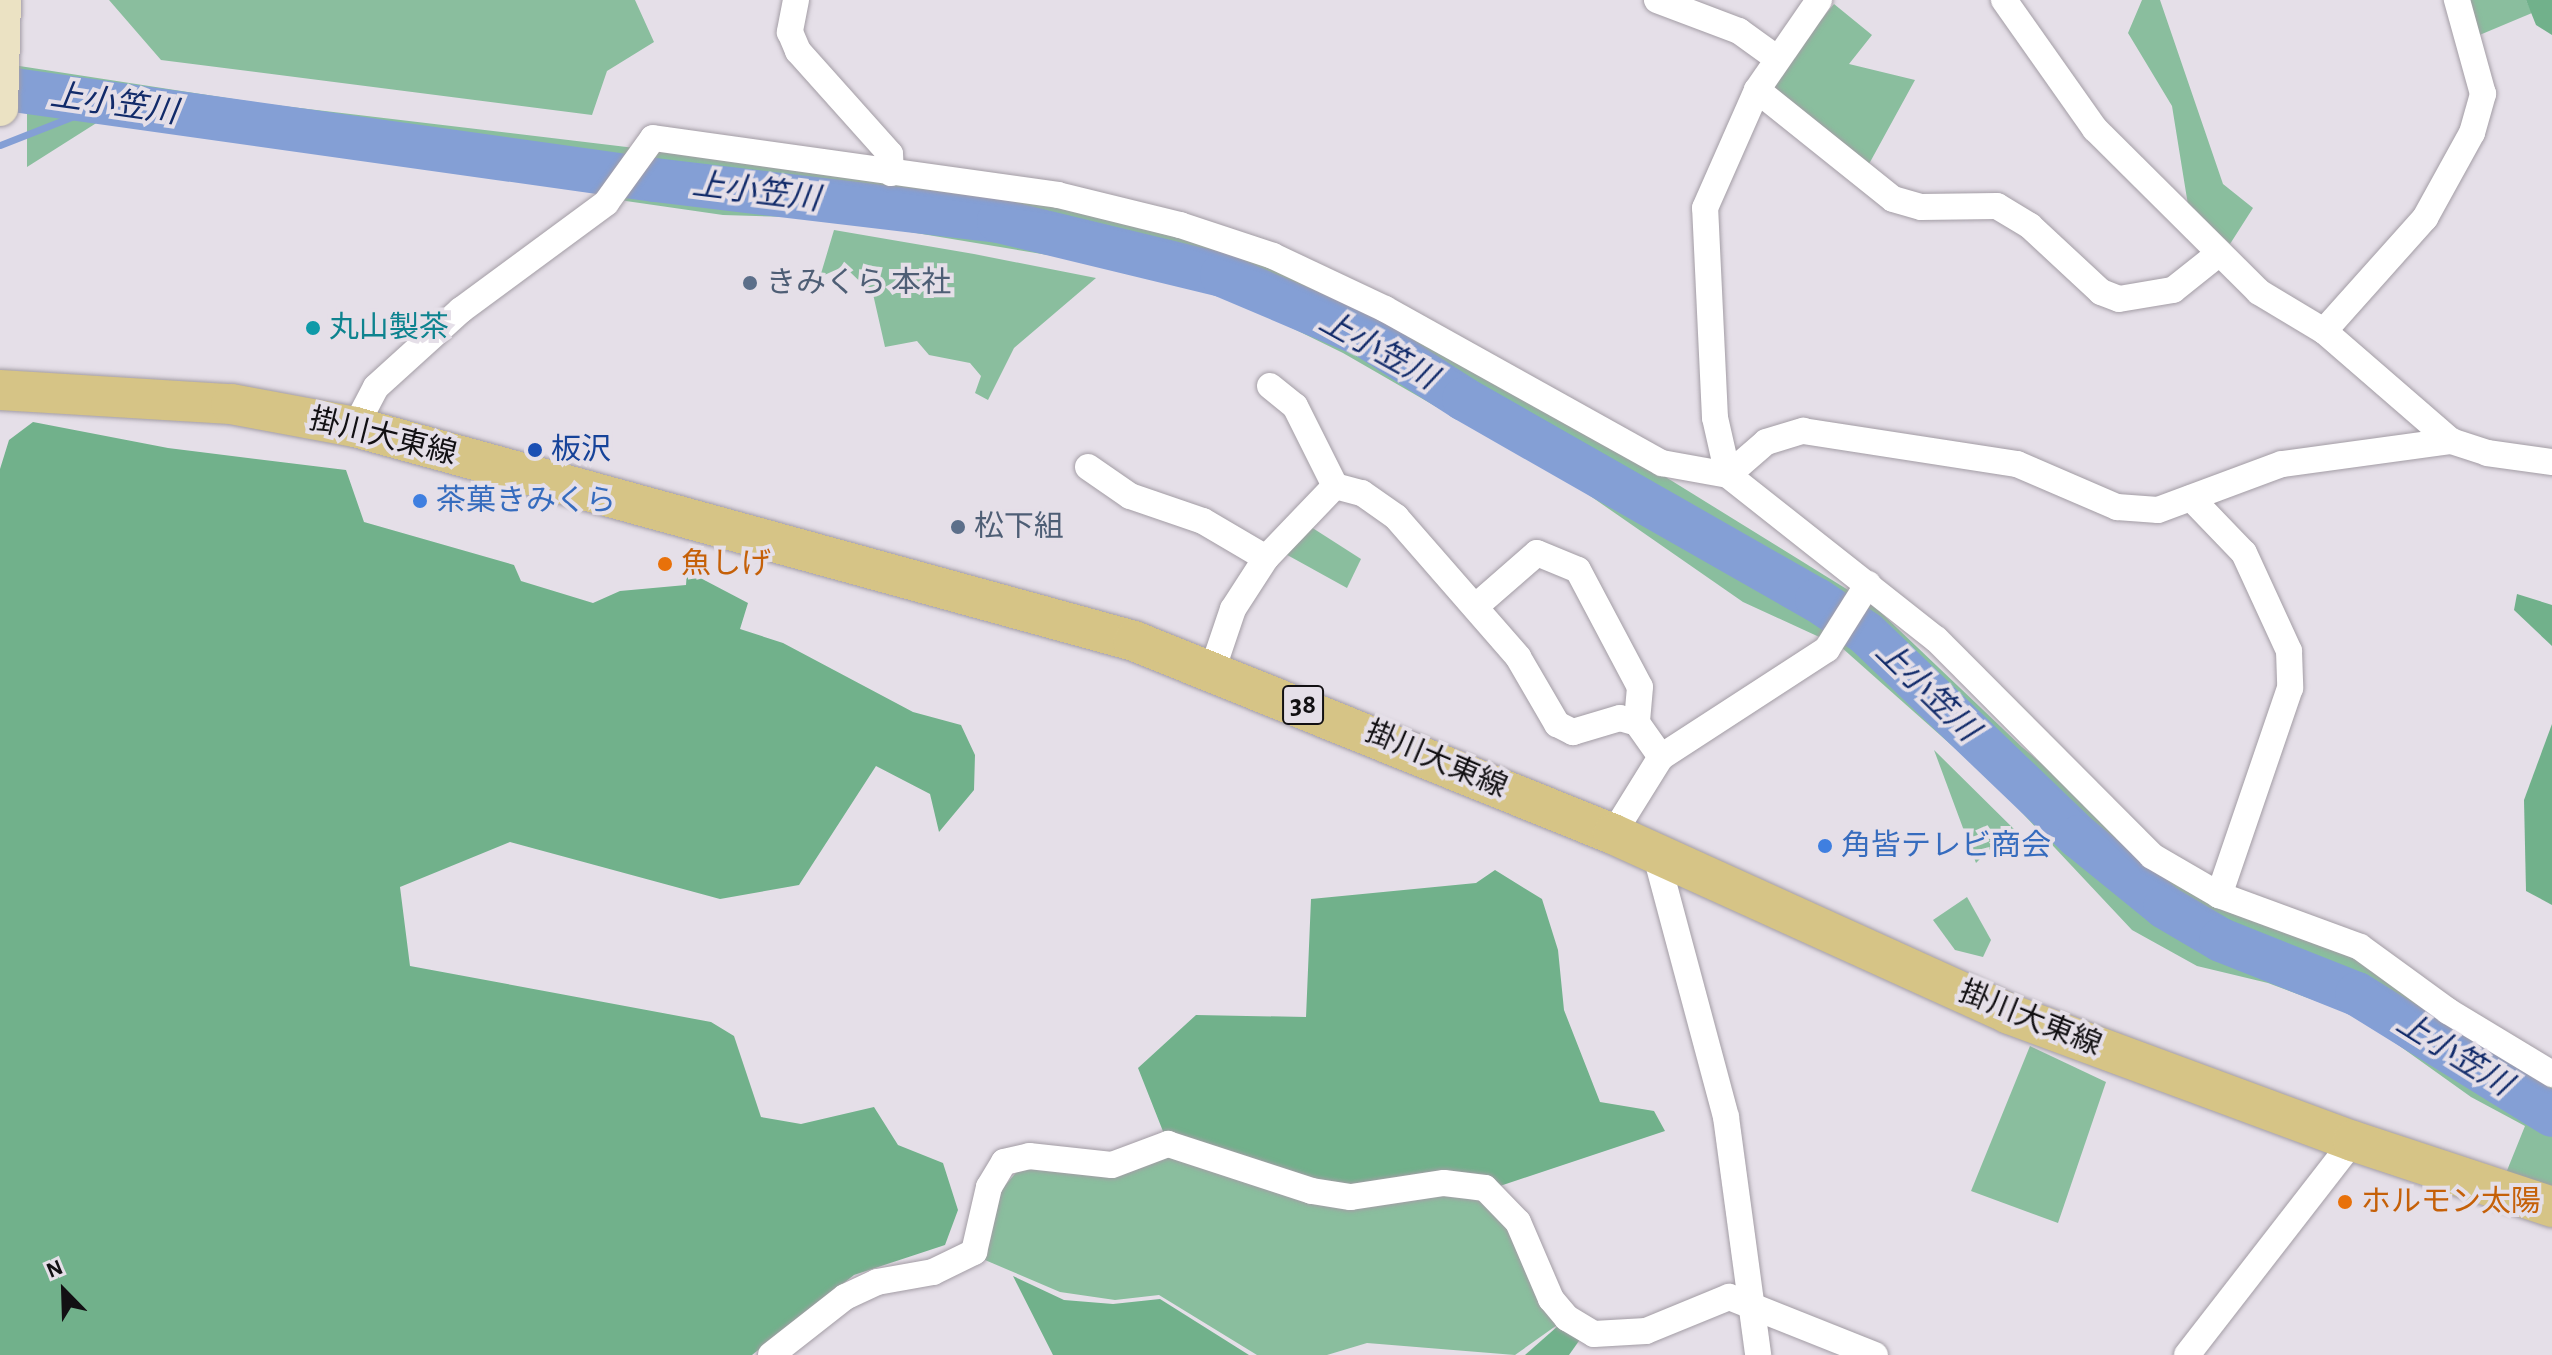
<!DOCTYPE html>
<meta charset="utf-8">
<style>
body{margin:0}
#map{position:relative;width:2552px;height:1355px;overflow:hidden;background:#e5dfe8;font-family:"Alegreya Sans","Noto Sans JP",sans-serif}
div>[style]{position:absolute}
.green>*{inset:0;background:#8abe9e}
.forest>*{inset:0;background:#71b18b}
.stream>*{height:7px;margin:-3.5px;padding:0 3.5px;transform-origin:3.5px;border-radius:3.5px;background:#849fd5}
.river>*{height:44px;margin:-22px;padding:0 22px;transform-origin:22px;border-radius:22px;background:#849fd5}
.roads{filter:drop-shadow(0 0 2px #a39da5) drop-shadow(0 0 2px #a39da5)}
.street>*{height:26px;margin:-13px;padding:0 13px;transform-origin:13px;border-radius:13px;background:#fff}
.secondary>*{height:36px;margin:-18px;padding:0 18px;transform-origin:18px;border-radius:18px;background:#ebe2c3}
.primary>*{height:40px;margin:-20px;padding:0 20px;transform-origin:20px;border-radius:20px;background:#d6c486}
.dots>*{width:22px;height:22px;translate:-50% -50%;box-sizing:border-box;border:4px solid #e5dfe8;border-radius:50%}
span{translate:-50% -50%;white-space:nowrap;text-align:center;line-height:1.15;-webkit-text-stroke:8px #e5dfe8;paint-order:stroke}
.shield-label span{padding:2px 6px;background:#e5dfe8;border:2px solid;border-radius:6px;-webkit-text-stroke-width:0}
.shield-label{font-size:28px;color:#121013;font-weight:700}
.service-label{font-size:30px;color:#4e5e75}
.left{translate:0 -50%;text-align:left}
.culture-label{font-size:30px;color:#0d838f}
.street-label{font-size:30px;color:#121013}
.transit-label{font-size:30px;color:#164399}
.shop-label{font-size:30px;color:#366cbe}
.food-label{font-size:30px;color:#c56008}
.water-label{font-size:32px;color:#122b6a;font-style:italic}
.north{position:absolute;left:24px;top:1251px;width:80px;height:80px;-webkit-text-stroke:6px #e5dfe8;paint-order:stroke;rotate:337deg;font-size:22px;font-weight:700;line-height:32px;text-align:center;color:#121013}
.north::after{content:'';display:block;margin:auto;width:28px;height:36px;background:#121013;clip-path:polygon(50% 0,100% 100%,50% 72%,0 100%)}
</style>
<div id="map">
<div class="green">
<i style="clip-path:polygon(109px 0,635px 0,654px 42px,607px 71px,592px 115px,161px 60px)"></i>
<i style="clip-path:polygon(2142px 0,2160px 0,2223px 184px,2253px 208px,2230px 244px,2188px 205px,2172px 106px,2128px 33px)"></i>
<i style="clip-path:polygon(2459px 0,2526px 0,2532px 13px,2470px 39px)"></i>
<i style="clip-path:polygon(1834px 4px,1872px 35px,1849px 64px,1915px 80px,1869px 164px,1774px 95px,1771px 80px)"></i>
<i style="clip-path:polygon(0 63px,266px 104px,987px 190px,1159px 225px,1273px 263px,1580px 424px,1874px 606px,2022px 747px,2152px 856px,2552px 1060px,2552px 1188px,2506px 1173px,2525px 1126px,2471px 1097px,2359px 1017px,2268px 983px,2197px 966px,2132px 930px,1994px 783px,1841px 647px,1743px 602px,1586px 493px,1343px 353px,1192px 279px,826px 218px,723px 215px,626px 201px,577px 186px,98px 122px,27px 167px,27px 103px,0 100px)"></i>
<i style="clip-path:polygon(834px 230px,974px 254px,1096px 278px,1014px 348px,988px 400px,975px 393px,981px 376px,970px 363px,929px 355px,917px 341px,885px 347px,873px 294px,850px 272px,840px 268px,820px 277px)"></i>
<i style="clip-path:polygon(1311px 527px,1361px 559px,1347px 588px,1280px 551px)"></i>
<i style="clip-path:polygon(1934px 750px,2022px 837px,2008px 851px,1997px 842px,1976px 863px)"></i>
<i style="clip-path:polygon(1967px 897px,1991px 940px,1983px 957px,1955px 950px,1933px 920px)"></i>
<i style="clip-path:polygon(2030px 1046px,2106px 1082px,2058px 1223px,1971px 1191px)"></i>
<i style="clip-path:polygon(1162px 1156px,1490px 1191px,1567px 1318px,1515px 1355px,1367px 1343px,1327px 1355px,1257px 1355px,1159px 1295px,1115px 1300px,1060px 1292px,985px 1260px,997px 1195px,1020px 1168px)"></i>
</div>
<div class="forest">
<i style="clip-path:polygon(2526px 0,2552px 0,2552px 35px,2536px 25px)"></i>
<i style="clip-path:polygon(33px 422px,168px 448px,346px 470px,364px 522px,514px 565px,521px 581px,593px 603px,620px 591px,686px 585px,687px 571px,748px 603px,740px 629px,783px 643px,913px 712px,961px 725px,975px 755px,974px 790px,939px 832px,930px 794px,876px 766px,799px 885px,720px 899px,510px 842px,400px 887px,410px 966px,711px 1022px,734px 1036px,761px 1117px,801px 1124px,874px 1107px,898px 1145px,943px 1163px,958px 1210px,945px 1245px,854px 1275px,752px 1355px,0 1355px,0 469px,9px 440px)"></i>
<i style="clip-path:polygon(2517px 594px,2552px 605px,2552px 646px,2514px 610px)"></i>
<i style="clip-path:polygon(2552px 724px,2552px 905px,2526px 891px,2524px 800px)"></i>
<i style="clip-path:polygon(1495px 870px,1542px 899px,1558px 950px,1564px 1010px,1600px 1102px,1654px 1111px,1665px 1131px,1494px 1188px,1347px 1192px,1168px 1144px,1138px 1068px,1196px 1015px,1306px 1017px,1311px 899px,1476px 883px)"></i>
<i style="clip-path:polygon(1013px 1276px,1064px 1300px,1113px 1304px,1160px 1299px,1249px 1355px,1053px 1355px)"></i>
<i style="clip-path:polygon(1567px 1318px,1586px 1331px,1569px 1355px,1525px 1355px)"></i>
</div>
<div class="stream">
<i style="left:0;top:145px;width:115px;rotate:-21.4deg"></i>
</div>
<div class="river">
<i style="left:0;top:88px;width:661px;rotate:8deg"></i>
<i style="left:655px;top:180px;width:346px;rotate:6.8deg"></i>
<i style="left:999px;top:221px;width:229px;rotate:13.6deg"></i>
<i style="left:1222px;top:275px;width:156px;rotate:23deg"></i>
<i style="left:1366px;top:336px;width:117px;rotate:32.7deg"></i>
<i style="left:1464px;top:399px;width:406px;rotate:29.7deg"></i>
<i style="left:1817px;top:600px;width:59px;rotate:34deg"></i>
<i style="left:1866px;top:633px;width:295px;rotate:43.8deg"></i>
<i style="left:2079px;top:837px;width:111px;rotate:39.1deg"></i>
<i style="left:2165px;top:907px;width:65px;rotate:30.5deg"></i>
<i style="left:2221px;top:940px;width:146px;rotate:21.7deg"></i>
<i style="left:2357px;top:994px;width:229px;rotate:31.8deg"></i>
</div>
<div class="roads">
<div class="street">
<i style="left:796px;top:0;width:33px;rotate:101deg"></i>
<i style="left:790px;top:32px;width:21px;rotate:67deg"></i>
<i style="left:798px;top:51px;width:138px;rotate:48.2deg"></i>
<i style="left:890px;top:154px;width:19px;rotate:87deg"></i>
<i style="left:1657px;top:0;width:88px;rotate:20.7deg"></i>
<i style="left:1739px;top:31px;width:44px;rotate:35.8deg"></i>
<i style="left:2004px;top:0;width:158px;rotate:54.8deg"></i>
<i style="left:2095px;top:129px;width:231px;rotate:44.8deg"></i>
<i style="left:2259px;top:292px;width:76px;rotate:31deg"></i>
<i style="left:2324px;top:331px;width:168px;rotate:40.9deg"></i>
<i style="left:2451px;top:441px;width:38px;rotate:18deg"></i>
<i style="left:2487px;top:453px;width:66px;rotate:7.9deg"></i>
<i style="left:1757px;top:90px;width:174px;rotate:38.7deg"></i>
<i style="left:1893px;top:199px;width:29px;rotate:16deg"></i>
<i style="left:1921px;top:207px;width:76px;rotate:-0.8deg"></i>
<i style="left:1997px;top:206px;width:39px;rotate:31deg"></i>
<i style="left:2030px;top:226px;width:97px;rotate:42.9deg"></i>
<i style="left:2101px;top:292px;width:19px;rotate:21deg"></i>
<i style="left:2119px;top:299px;width:55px;rotate:-9.5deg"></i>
<i style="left:2173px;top:290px;width:56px;rotate:-38.5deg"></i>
<i style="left:2324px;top:331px;width:152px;rotate:-48.2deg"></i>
<i style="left:2425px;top:218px;width:97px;rotate:-61.1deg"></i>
<i style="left:2472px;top:133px;width:41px;rotate:-74.2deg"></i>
<i style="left:2483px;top:94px;width:98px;rotate:-105.5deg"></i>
<i style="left:1270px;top:386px;width:32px;rotate:39deg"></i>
<i style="left:1295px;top:406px;width:89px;rotate:63.4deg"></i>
<i style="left:355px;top:427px;width:45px;rotate:-62.3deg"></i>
<i style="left:376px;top:387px;width:115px;rotate:-42.2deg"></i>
<i style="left:461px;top:310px;width:180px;rotate:-36.4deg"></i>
<i style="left:606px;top:203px;width:80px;rotate:-54.1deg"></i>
<i style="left:653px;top:138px;width:409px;rotate:8deg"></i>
<i style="left:1058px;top:195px;width:126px;rotate:13.8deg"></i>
<i style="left:1180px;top:225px;width:98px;rotate:18.4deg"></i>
<i style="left:1273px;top:256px;width:124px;rotate:25.3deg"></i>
<i style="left:1385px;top:309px;width:317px;rotate:29.1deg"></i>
<i style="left:1662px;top:463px;width:67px;rotate:10.3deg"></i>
<i style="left:1728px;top:475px;width:265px;rotate:38.3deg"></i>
<i style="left:1936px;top:639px;width:306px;rotate:45.1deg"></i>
<i style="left:2152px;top:856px;width:78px;rotate:30.2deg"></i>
<i style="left:1088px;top:467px;width:51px;rotate:34.6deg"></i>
<i style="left:1130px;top:496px;width:77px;rotate:18.9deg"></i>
<i style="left:1203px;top:521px;width:73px;rotate:30.4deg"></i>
<i style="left:1728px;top:475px;width:50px;rotate:-41deg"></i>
<i style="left:1766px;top:442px;width:39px;rotate:-17deg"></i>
<i style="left:1803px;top:431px;width:217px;rotate:8.8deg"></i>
<i style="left:2017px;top:464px;width:109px;rotate:23.3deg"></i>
<i style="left:2117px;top:507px;width:41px;rotate:4.2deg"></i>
<i style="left:2158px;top:510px;width:132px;rotate:-20.4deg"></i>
<i style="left:2282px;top:464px;width:171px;rotate:-7.8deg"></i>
<i style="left:1728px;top:475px;width:58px;rotate:-102.8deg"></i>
<i style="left:1715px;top:418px;width:210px;rotate:-92.7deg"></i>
<i style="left:1705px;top:208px;width:129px;rotate:-66.2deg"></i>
<i style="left:1757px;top:90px;width:109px;rotate:-55.4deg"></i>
<i style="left:2191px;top:498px;width:76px;rotate:46.1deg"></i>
<i style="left:2244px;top:553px;width:108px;rotate:65.3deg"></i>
<i style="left:2289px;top:651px;width:37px;rotate:88deg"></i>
<i style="left:2290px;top:688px;width:219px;rotate:108.9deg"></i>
<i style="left:2219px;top:895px;width:150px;rotate:20.2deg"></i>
<i style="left:2360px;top:947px;width:109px;rotate:36deg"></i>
<i style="left:2448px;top:1011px;width:122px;rotate:31.2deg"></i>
<i style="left:1475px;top:607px;width:82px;rotate:-41.1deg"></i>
<i style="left:1537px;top:553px;width:44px;rotate:22.5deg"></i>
<i style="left:1578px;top:570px;width:132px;rotate:62.1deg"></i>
<i style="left:1640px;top:687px;width:36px;rotate:95deg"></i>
<i style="left:1213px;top:668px;width:62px;rotate:-71.3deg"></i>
<i style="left:1233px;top:609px;width:61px;rotate:-57.1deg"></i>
<i style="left:1266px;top:558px;width:100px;rotate:-46.2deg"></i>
<i style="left:1335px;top:486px;width:28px;rotate:15deg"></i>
<i style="left:1362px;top:493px;width:42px;rotate:35.2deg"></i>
<i style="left:1396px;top:517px;width:186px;rotate:48.9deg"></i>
<i style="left:1518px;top:657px;width:78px;rotate:59.8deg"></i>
<i style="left:1557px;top:724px;width:18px;rotate:27deg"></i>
<i style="left:1573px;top:732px;width:49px;rotate:-16.6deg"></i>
<i style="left:1620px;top:718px;width:18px;rotate:16deg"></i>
<i style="left:1637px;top:723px;width:42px;rotate:54.8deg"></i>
<i style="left:1613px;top:834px;width:91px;rotate:-58.1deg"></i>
<i style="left:1661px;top:757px;width:198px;rotate:-33deg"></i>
<i style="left:1827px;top:649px;width:77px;rotate:-57.8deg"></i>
<i style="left:1655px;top:852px;width:274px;rotate:75deg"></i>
<i style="left:1726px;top:1117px;width:240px;rotate:82.3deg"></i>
<i style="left:771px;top:1355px;width:94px;rotate:-38.1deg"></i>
<i style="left:845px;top:1297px;width:35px;rotate:-25deg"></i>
<i style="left:877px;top:1282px;width:57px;rotate:-10.1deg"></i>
<i style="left:933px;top:1272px;width:46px;rotate:-26deg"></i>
<i style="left:974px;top:1252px;width:67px;rotate:-77deg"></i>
<i style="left:989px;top:1187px;width:29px;rotate:-59deg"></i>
<i style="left:1004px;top:1162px;width:26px;rotate:-13deg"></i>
<i style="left:1029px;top:1156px;width:83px;rotate:6.2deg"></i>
<i style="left:1112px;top:1165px;width:60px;rotate:-20.6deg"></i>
<i style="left:1168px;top:1144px;width:151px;rotate:18.1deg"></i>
<i style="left:1312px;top:1191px;width:39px;rotate:9deg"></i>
<i style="left:1351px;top:1197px;width:94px;rotate:-8.6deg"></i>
<i style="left:1444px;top:1183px;width:41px;rotate:7deg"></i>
<i style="left:1485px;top:1188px;width:47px;rotate:45.9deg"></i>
<i style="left:1518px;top:1222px;width:84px;rotate:66.8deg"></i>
<i style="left:1551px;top:1299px;width:25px;rotate:50deg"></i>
<i style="left:1567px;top:1318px;width:31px;rotate:31deg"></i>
<i style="left:1594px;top:1334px;width:52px;rotate:-3.3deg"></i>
<i style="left:1646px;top:1331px;width:90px;rotate:-22.3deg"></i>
<i style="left:1729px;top:1297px;width:157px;rotate:21.7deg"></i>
<i style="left:2187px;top:1355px;width:271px;rotate:-52.2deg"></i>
</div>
<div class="secondary">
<i style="left:0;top:108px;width:108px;rotate:-88.4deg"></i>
</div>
<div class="primary">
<i style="left:0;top:390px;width:231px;rotate:3.5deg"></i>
<i style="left:231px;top:404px;width:126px;rotate:10.5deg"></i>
<i style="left:355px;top:427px;width:808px;rotate:15.36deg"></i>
<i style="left:1134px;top:641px;width:516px;rotate:21.95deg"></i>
<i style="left:1613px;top:834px;width:435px;rotate:24.4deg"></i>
<i style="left:2009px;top:1014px;width:367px;rotate:20.3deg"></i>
<i style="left:2353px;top:1141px;width:210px;rotate:18.3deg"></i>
</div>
</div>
<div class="dots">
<i style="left:750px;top:283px;background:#5c6f8a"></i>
<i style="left:313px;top:328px;background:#0f9aa8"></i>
<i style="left:535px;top:450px;background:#1a4fb4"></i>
<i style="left:420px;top:501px;background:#3f7fe0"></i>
<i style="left:958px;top:527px;background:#5c6f8a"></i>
<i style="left:665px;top:564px;background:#e8710a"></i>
<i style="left:1825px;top:846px;background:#3f7fe0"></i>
<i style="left:2345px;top:1202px;background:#e8710a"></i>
</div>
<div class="shield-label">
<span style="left:1303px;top:705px">38</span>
</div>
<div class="service-label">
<span class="left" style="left:766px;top:283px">きみくら 本社</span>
<span class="left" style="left:974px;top:527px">松下組</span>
</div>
<div class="culture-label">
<span class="left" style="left:329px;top:328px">丸山製茶</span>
</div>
<div class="street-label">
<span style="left:383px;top:437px;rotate:14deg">掛川大東線</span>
<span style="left:1436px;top:760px;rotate:23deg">掛川大東線</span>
<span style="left:2030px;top:1019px;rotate:22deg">掛川大東線</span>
</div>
<div class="transit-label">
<span class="left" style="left:551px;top:450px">板沢</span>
</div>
<div class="shop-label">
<span class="left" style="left:436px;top:501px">茶菓きみくら</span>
<span class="left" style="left:1841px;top:846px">角皆テレビ商会</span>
</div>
<div class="food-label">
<span class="left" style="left:681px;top:564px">魚しげ</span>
<span class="left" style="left:2361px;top:1202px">ホルモン太陽</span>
</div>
<div class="water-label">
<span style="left:114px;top:104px;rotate:8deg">上小笠川</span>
<span style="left:756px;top:192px;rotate:7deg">上小笠川</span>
<span style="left:1378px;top:350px;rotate:29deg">上小笠川</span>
<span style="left:1927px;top:691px;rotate:44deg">上小笠川</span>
<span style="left:2454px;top:1054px;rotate:32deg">上小笠川</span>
</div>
<div class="north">N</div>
</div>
